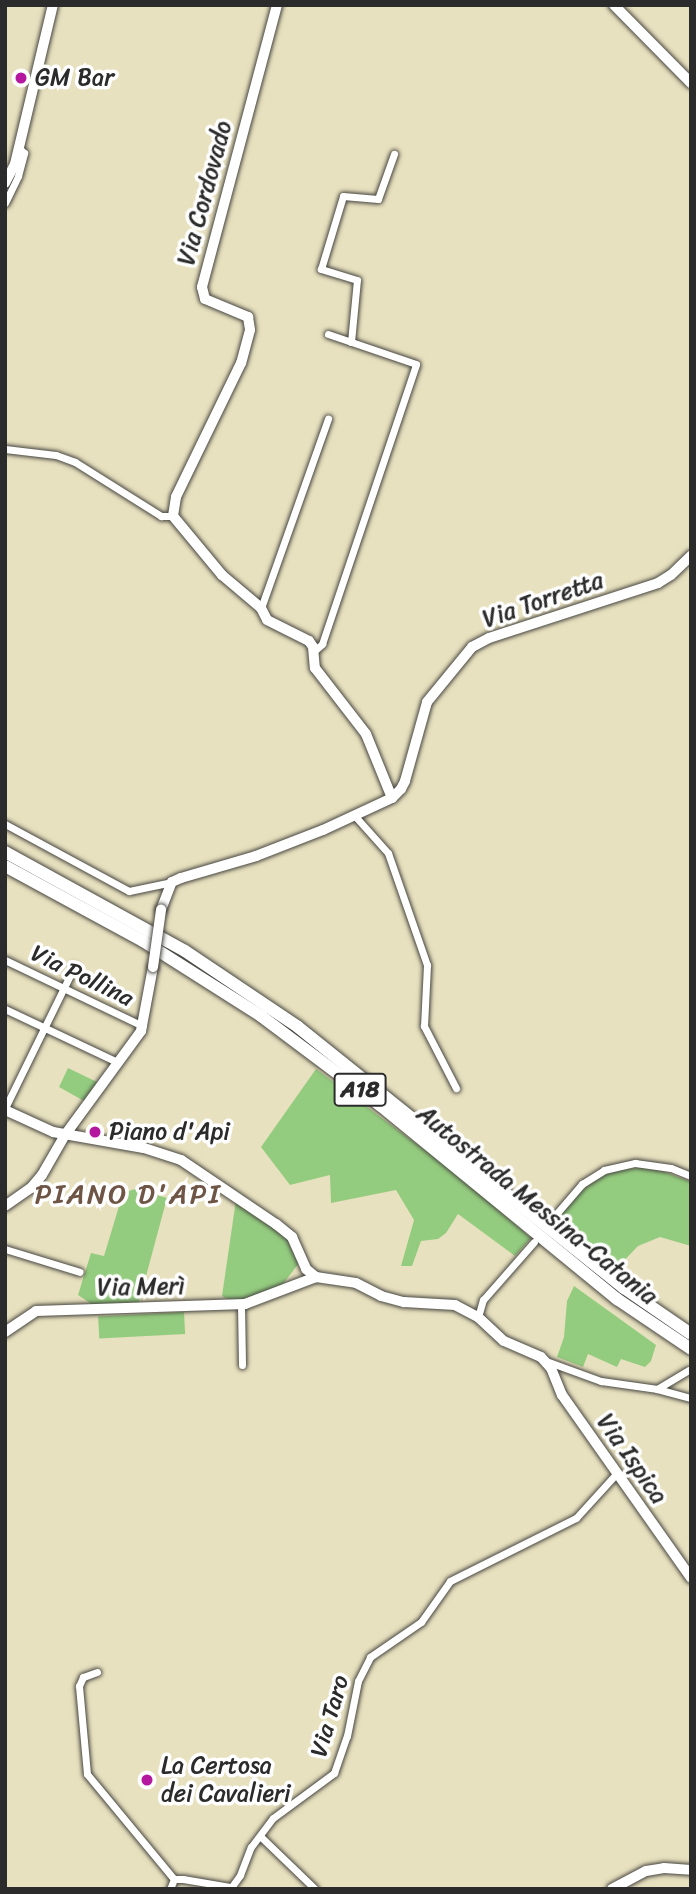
<!DOCTYPE html>
<meta charset="utf-8">
<style>
body{margin:0}
#map{position:relative;width:696px;height:1894px;overflow:hidden;background:#e8e1bf;font-family:Sriracha,sans-serif}
div>[style]{position:absolute}
.green>*{inset:0;background:#94cc7f;transform-origin:0 0}
.roads{filter:drop-shadow(0 0 2px #474641) drop-shadow(0 0 2px #474641)}
.street>*{height:7px;margin:-3.5px;padding:0 3.5px;transform-origin:3.5px;border-radius:3.5px;background:#fff}
.secondary>*{height:10px;margin:-5px;padding:0 5px;transform-origin:5px;border-radius:5px;background:#fff}
.highway>*{height:12px;margin:-6px;padding:0 6px;transform-origin:6px;border-radius:6px;background:#fff}
.bridges{filter:drop-shadow(0 0 2px #474641) drop-shadow(0 0 2px #474641)}
.secondary-bridge>*{height:10px;margin:-5px;padding:0 5px;transform-origin:5px;border-radius:5px;background:#fff}
.dots>*{width:19px;height:19px;translate:-50% -50%;box-sizing:border-box;border:4px solid #fff;border-radius:50%}
span{translate:-50% -50%;white-space:nowrap;text-align:center;line-height:1.15;-webkit-text-stroke:7px #fff;paint-order:stroke}
.shield-label span{padding:2px 5px;background:#fff;border:2px solid;border-radius:5px;-webkit-text-stroke-width:0}
.shield-label{font-size:23px;color:#2b2b2b;font-weight:700}
.poi-label{font-size:24px;color:#2b2b2b}
.left{translate:0 -50%;text-align:left}
.street-label{font-size:24px;color:#2b2b2b}
.quarter-label{font-size:28px;color:#6e5546;letter-spacing:2px}
.frame{position:absolute;inset:0;border:7px solid #2b2b2b;pointer-events:none}
</style>
<div id="map">
<div class="green">
<i style="clip-path:polygon(68px 1068px,97px 1082px,84px 1101px,59px 1087px)"></i>
<i style="clip-path:polygon(316px 1069px,458px 1175px,531px 1238px,515px 1256px,458px 1214px,446px 1233px,438px 1239px,421px 1241px,412px 1266px,401px 1266px,414px 1220px,396px 1190px,331px 1203px,330px 1175px,290px 1185px,261px 1147px)"></i>
<i style="clip-path:polygon(639px 1168px,657px 1169px,691px 1182px,691px 1246px,660px 1237px,638px 1246px,615px 1270px,555px 1221px,574px 1198px,599px 1176px,615px 1170px)"></i>
<i style="clip-path:polygon(135px 1189px,167px 1198px,138px 1306px,96px 1307px,78px 1295px,91px 1253px,104px 1256px,123px 1193px)"></i>
<i style="clip-path:polygon(236px 1200px,269px 1221px,292px 1243px,299px 1263px,280px 1288px,264px 1297px,232px 1302px,222px 1296px)"></i>
<i style="clip-path:polygon(574px 1286px,656px 1345px,651px 1361px,645px 1367px,621px 1359px,617px 1367px,588px 1354px,583px 1367px,557px 1357px,564px 1337px,567px 1301px)"></i>
<i style="left:184px;top:1312px;width:22px;height:86px;rotate:87deg"></i>
</div>
<div class="roads">
<div class="street">
<i style="left:5px;top:203px;width:30px;rotate:-64deg"></i>
<i style="left:18px;top:176px;width:24px;rotate:-75deg"></i>
<i style="left:24px;top:153px;width:7px;rotate:-135deg"></i>
<i style="left:351px;top:342px;width:62px;rotate:-84.5deg"></i>
<i style="left:357px;top:280px;width:38px;rotate:-163deg"></i>
<i style="left:321px;top:269px;width:76px;rotate:-73.2deg"></i>
<i style="left:343px;top:196px;width:35px;rotate:5deg"></i>
<i style="left:378px;top:199px;width:48px;rotate:-70.4deg"></i>
<i style="left:5px;top:449px;width:51px;rotate:6.7deg"></i>
<i style="left:56px;top:455px;width:20px;rotate:20deg"></i>
<i style="left:75px;top:462px;width:102px;rotate:32.1deg"></i>
<i style="left:161px;top:516px;width:12px"></i>
<i style="left:261px;top:608px;width:201px;rotate:-70.5deg"></i>
<i style="left:314px;top:651px;width:11px;rotate:-41deg"></i>
<i style="left:322px;top:644px;width:295px;rotate:-71.4deg"></i>
<i style="left:416px;top:364px;width:93px;rotate:-161.2deg"></i>
<i style="left:354px;top:815px;width:51px;rotate:48.2deg"></i>
<i style="left:388px;top:853px;width:119px;rotate:70.8deg"></i>
<i style="left:427px;top:965px;width:61px;rotate:92.8deg"></i>
<i style="left:424px;top:1026px;width:70px;rotate:62.7deg"></i>
<i style="left:5px;top:824px;width:141px;rotate:28.4deg"></i>
<i style="left:129px;top:891px;width:44px;rotate:-11.8deg"></i>
<i style="left:5px;top:960px;width:153px;rotate:25.6deg"></i>
<i style="left:5px;top:1009px;width:124px;rotate:25.3deg"></i>
<i style="left:5px;top:1108px;width:157px;rotate:-63.9deg"></i>
<i style="left:551px;top:1220px;width:48px;rotate:-49.3deg"></i>
<i style="left:582px;top:1184px;width:26px;rotate:-32deg"></i>
<i style="left:604px;top:1170px;width:32px;rotate:-13deg"></i>
<i style="left:635px;top:1163px;width:36px;rotate:8deg"></i>
<i style="left:671px;top:1168px;width:22px;rotate:22deg"></i>
<i style="left:5px;top:1249px;width:78px;rotate:17deg"></i>
<i style="left:241px;top:1305px;width:60px;rotate:89deg"></i>
<i style="left:478px;top:1317px;width:18px;rotate:-74deg"></i>
<i style="left:483px;top:1300px;width:77px;rotate:-48.7deg"></i>
<i style="left:546px;top:1361px;width:59px;rotate:20deg"></i>
<i style="left:601px;top:1381px;width:57px;rotate:8.1deg"></i>
<i style="left:657px;top:1389px;width:37px;rotate:-31deg"></i>
<i style="left:657px;top:1389px;width:35px;rotate:15deg"></i>
<i style="left:97px;top:1672px;width:15px;rotate:160deg"></i>
<i style="left:83px;top:1677px;width:10px;rotate:114deg"></i>
<i style="left:79px;top:1686px;width:88px;rotate:84.8deg"></i>
<i style="left:87px;top:1774px;width:136px;rotate:50.4deg"></i>
<i style="left:260px;top:1836px;width:76px;rotate:43.9deg"></i>
<i style="left:170px;top:1889px;width:11px;rotate:-68deg"></i>
<i style="left:174px;top:1879px;width:9px"></i>
<i style="left:183px;top:1879px;width:49px;rotate:9.5deg"></i>
<i style="left:230px;top:1889px;width:17px;rotate:-54deg"></i>
<i style="left:240px;top:1875px;width:30px;rotate:-69deg"></i>
<i style="left:251px;top:1847px;width:36px;rotate:-53deg"></i>
<i style="left:273px;top:1818px;width:76px;rotate:-36.4deg"></i>
<i style="left:334px;top:1773px;width:39px;rotate:-71deg"></i>
<i style="left:347px;top:1736px;width:56px;rotate:-78.7deg"></i>
<i style="left:358px;top:1681px;width:27px;rotate:-63deg"></i>
<i style="left:370px;top:1657px;width:62px;rotate:-34.5deg"></i>
<i style="left:421px;top:1622px;width:50px;rotate:-54.7deg"></i>
<i style="left:450px;top:1581px;width:141px;rotate:-26.6deg"></i>
<i style="left:576px;top:1518px;width:59px;rotate:-47.7deg"></i>
</div>
<div class="secondary">
<i style="left:277px;top:5px;width:292px;rotate:104.9deg"></i>
<i style="left:202px;top:287px;width:12px;rotate:76deg"></i>
<i style="left:205px;top:299px;width:47px;rotate:22.7deg"></i>
<i style="left:248px;top:317px;width:13px;rotate:81deg"></i>
<i style="left:250px;top:330px;width:34px;rotate:105deg"></i>
<i style="left:241px;top:363px;width:149px;rotate:115.9deg"></i>
<i style="left:176px;top:497px;width:19px;rotate:99deg"></i>
<i style="left:173px;top:516px;width:77px;rotate:50.3deg"></i>
<i style="left:222px;top:575px;width:51px;rotate:40.2deg"></i>
<i style="left:261px;top:608px;width:13px;rotate:63deg"></i>
<i style="left:267px;top:620px;width:47px;rotate:26.6deg"></i>
<i style="left:309px;top:641px;width:7px;rotate:56deg"></i>
<i style="left:313px;top:647px;width:21px;rotate:85deg"></i>
<i style="left:315px;top:668px;width:83px;rotate:52.3deg"></i>
<i style="left:366px;top:734px;width:69px;rotate:67.9deg"></i>
<i style="left:614px;top:5px;width:110px;rotate:45.4deg"></i>
<i style="left:5px;top:183px;width:21px;rotate:-62deg"></i>
<i style="left:15px;top:164px;width:163px;rotate:-76.6deg"></i>
<i style="left:161px;top:910px;width:30px;rotate:-69deg"></i>
<i style="left:172px;top:882px;width:10px;rotate:-24deg"></i>
<i style="left:181px;top:878px;width:78px;rotate:-16.3deg"></i>
<i style="left:256px;top:856px;width:72px;rotate:-21.2deg"></i>
<i style="left:323px;top:830px;width:76px;rotate:-24.9deg"></i>
<i style="left:392px;top:798px;width:13px;rotate:-45deg"></i>
<i style="left:401px;top:789px;width:9px;rotate:-63deg"></i>
<i style="left:405px;top:781px;width:82px;rotate:-74.4deg"></i>
<i style="left:427px;top:702px;width:71px;rotate:-50.7deg"></i>
<i style="left:472px;top:647px;width:19px;rotate:-28deg"></i>
<i style="left:489px;top:638px;width:178px;rotate:-18deg"></i>
<i style="left:658px;top:583px;width:15px;rotate:-32deg"></i>
<i style="left:671px;top:575px;width:28px;rotate:-44deg"></i>
<i style="left:5px;top:1110px;width:53px;rotate:24.6deg"></i>
<i style="left:53px;top:1132px;width:92px;rotate:10deg"></i>
<i style="left:144px;top:1148px;width:39px;rotate:18deg"></i>
<i style="left:181px;top:1160px;width:115px;rotate:34deg"></i>
<i style="left:276px;top:1224px;width:21px;rotate:39deg"></i>
<i style="left:292px;top:1237px;width:35px;rotate:66deg"></i>
<i style="left:306px;top:1269px;width:13px;rotate:39deg"></i>
<i style="left:316px;top:1277px;width:40px;rotate:8.5deg"></i>
<i style="left:356px;top:1283px;width:28px;rotate:27deg"></i>
<i style="left:381px;top:1296px;width:24px;rotate:15deg"></i>
<i style="left:404px;top:1302px;width:51px;rotate:3.4deg"></i>
<i style="left:455px;top:1305px;width:26px;rotate:28deg"></i>
<i style="left:478px;top:1317px;width:35px;rotate:43deg"></i>
<i style="left:504px;top:1341px;width:40px;rotate:23.4deg"></i>
<i style="left:541px;top:1357px;width:15px;rotate:48deg"></i>
<i style="left:551px;top:1368px;width:29px;rotate:68deg"></i>
<i style="left:562px;top:1395px;width:224px;rotate:54.8deg"></i>
<i style="left:5px;top:1206px;width:32px;rotate:-35deg"></i>
<i style="left:31px;top:1188px;width:17px;rotate:-50deg"></i>
<i style="left:42px;top:1175px;width:46px;rotate:-60.1deg"></i>
<i style="left:65px;top:1135px;width:129px;rotate:-53.8deg"></i>
<i style="left:141px;top:1031px;width:65px;rotate:-79.4deg"></i>
<i style="left:5px;top:1332px;width:37px;rotate:-34deg"></i>
<i style="left:36px;top:1311px;width:209px;rotate:-1.9deg"></i>
<i style="left:245px;top:1304px;width:76px;rotate:-20.8deg"></i>
<i style="left:612px;top:1889px;width:38px;rotate:-28deg"></i>
<i style="left:646px;top:1871px;width:18px;rotate:-9deg"></i>
<i style="left:664px;top:1868px;width:27px;rotate:4deg"></i>
</div>
<div class="highway">
<i style="left:5px;top:852px;width:205px;rotate:28.8deg"></i>
<i style="left:185px;top:951px;width:136px;rotate:33.9deg"></i>
<i style="left:298px;top:1027px;width:418px;rotate:38.7deg"></i>
<i style="left:624px;top:1288px;width:81px;rotate:34.5deg"></i>
<i style="left:5px;top:866px;width:157px;rotate:28.5deg"></i>
<i style="left:143px;top:941px;width:140px;rotate:32.4deg"></i>
<i style="left:261px;top:1016px;width:150px;rotate:36.9deg"></i>
<i style="left:381px;top:1106px;width:305px;rotate:39.3deg"></i>
<i style="left:617px;top:1299px;width:89px;rotate:34deg"></i>
</div>
</div>
<div class="bridges">
<div class="secondary-bridge">
<i style="left:153px;top:967px;width:58px;rotate:-82deg"></i>
</div>
</div>
<div class="dots">
<i style="left:21px;top:78px;background:#b5179e"></i>
<i style="left:95px;top:1132px;background:#b5179e"></i>
<i style="left:147px;top:1780px;background:#b5179e"></i>
</div>
<div class="shield-label">
<span style="left:360px;top:1090px">A18</span>
</div>
<div class="poi-label">
<span class="left" style="left:35px;top:78px">GM Bar</span>
<span class="left" style="left:109px;top:1132px">Piano d'Api</span>
<span class="left" style="left:161px;top:1780px">La Certosa<br>dei Cavalieri</span>
</div>
<div class="street-label">
<span style="left:205px;top:193px;rotate:-75deg">Via Cordovado</span>
<span style="left:543px;top:600px;rotate:-19deg">Via Torretta</span>
<span style="left:82px;top:976px;rotate:26deg">Via Pollina</span>
<span style="left:537px;top:1205px;rotate:39deg">Autostrada Messina-Catania</span>
<span style="left:141px;top:1287px;rotate:-1deg">Via Merì</span>
<span style="left:632px;top:1459px;rotate:55deg">Via Ispica</span>
<span style="left:330px;top:1716px;rotate:-74deg">Via Taro</span>
</div>
<div class="quarter-label">
<span style="left:128px;top:1194px">PIANO D'API</span>
</div>
<div class="frame"></div>
</div>
